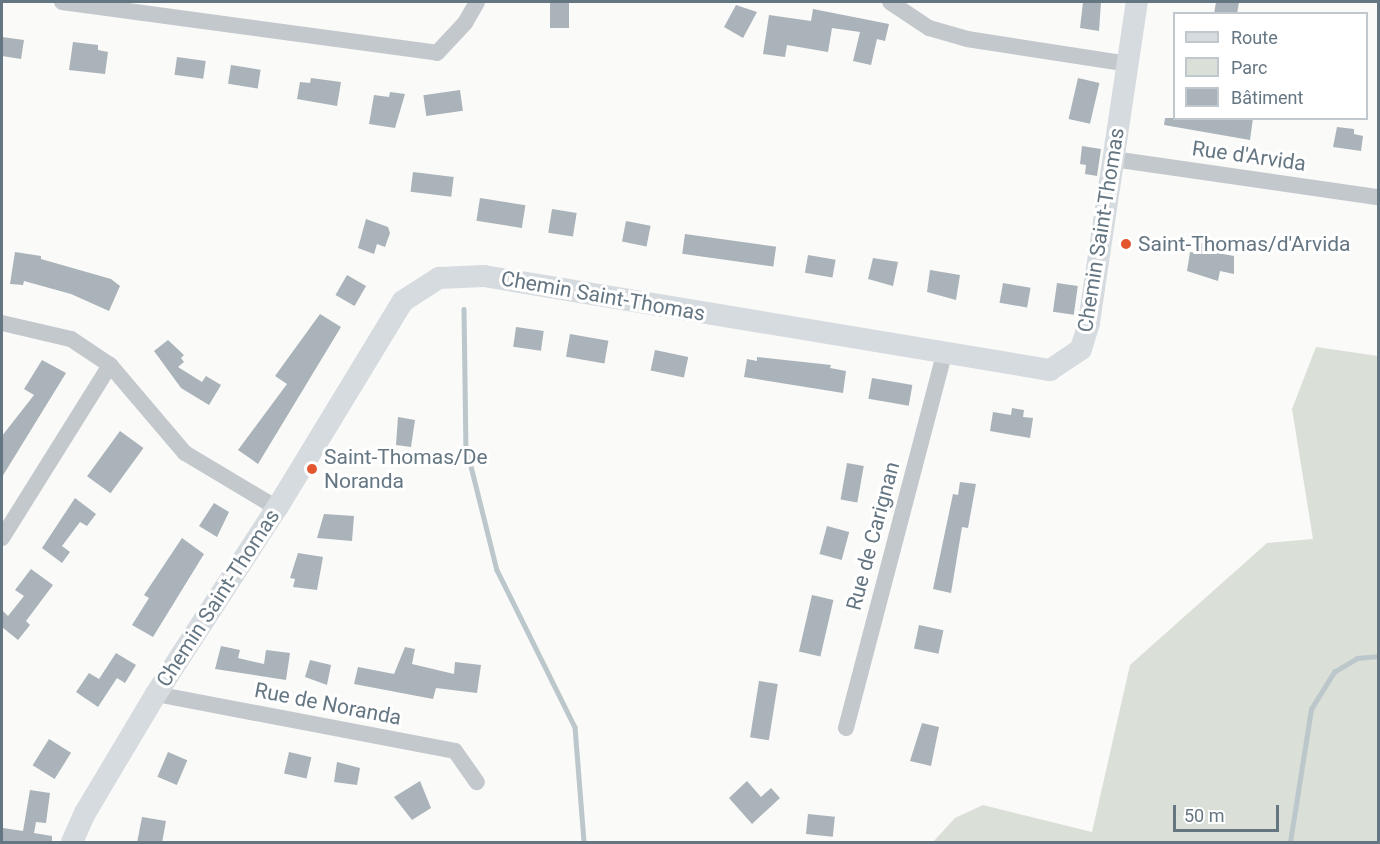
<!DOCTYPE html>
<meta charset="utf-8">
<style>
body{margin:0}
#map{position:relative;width:1380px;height:844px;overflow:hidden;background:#fafaf8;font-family:Roboto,sans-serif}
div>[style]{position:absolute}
.green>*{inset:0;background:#dadfd7}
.stream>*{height:4.5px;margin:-2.25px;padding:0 2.25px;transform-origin:2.25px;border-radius:2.25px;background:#bbc7cb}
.building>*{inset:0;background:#aab3b9;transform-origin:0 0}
.street>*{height:16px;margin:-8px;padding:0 8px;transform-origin:8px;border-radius:8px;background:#c3c8cc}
.secondary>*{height:22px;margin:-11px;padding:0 11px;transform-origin:11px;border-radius:11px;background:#d6dbdf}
.dots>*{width:16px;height:16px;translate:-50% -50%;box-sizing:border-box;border:3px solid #fff;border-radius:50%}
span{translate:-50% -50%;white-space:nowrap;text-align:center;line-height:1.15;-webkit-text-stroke:6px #fff;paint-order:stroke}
.street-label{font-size:21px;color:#657683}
.poi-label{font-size:21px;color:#657683}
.left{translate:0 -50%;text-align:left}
.frame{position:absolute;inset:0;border:3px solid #657683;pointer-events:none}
.legend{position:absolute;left:1173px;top:12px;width:195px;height:108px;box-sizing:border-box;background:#fff;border:2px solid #c1c8cd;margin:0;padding:8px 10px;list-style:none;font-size:18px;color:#657683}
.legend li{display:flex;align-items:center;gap:12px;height:30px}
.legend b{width:30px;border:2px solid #c1c8cd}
.scale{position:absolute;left:1173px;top:805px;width:106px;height:27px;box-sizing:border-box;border:3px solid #657683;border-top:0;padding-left:8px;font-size:18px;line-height:21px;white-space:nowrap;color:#657683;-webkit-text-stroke:4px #fff;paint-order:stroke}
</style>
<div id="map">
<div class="green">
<i style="clip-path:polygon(1316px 347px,1378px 356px,1378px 842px,933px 842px,955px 818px,983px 805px,1092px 832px,1130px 665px,1267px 543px,1313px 539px,1292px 409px)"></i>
</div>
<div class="stream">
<i style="left:464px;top:309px;width:137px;rotate:89.2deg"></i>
<i style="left:466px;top:446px;width:128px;rotate:76deg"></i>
<i style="left:497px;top:570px;width:175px;rotate:63.6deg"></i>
<i style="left:575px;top:727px;width:115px;rotate:85.5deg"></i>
<i style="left:1290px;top:842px;width:135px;rotate:-81deg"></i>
<i style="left:1311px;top:709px;width:44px;rotate:-58.1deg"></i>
<i style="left:1334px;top:672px;width:27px;rotate:-31deg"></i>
<i style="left:1357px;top:658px;width:21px;rotate:-5deg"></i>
</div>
<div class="building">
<i style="left:550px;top:2px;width:19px;height:26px"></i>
<i style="clip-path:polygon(1083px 2px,1101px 2px,1099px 31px,1080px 28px)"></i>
<i style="clip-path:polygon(1216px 2px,1239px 2px,1237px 14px,1214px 14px)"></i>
<i style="clip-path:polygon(736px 5px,757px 12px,743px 38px,724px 27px)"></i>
<i style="clip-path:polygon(813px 9px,889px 24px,885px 41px,877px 39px,871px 65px,853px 61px,860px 32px,832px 28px,828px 52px,787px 45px,785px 57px,763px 54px,769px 15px,811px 21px)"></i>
<i style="clip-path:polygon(2px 37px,24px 40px,21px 59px,2px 56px)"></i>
<i style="clip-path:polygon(73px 42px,98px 45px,98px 50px,108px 52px,105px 74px,69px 70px)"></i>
<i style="left:177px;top:57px;width:29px;height:18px;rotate:8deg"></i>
<i style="left:231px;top:65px;width:30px;height:19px;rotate:9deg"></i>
<i style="clip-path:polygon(311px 78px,341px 82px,337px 106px,297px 99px,300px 82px,310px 83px)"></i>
<i style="left:1078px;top:78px;width:22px;height:42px;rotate:13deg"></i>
<i style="left:460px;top:90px;width:21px;height:37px;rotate:82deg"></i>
<i style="clip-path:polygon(390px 92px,405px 94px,395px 128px,369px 124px,374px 95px,389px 97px)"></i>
<i style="clip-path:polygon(1165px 118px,1253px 118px,1250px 140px,1164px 125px)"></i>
<i style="clip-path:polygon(1337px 127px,1354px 129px,1354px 134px,1363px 136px,1361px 151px,1333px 147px)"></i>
<i style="clip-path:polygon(1082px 146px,1101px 149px,1097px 176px,1085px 174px,1086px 165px,1080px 164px)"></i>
<i style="left:413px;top:172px;width:41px;height:20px;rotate:7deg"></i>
<i style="left:480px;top:198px;width:46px;height:23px;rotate:9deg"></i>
<i style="left:552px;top:209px;width:25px;height:24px;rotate:9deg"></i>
<i style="clip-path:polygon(366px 219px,388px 227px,390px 233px,385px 247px,377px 244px,374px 254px,358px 248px)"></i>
<i style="left:626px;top:221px;width:25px;height:21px;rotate:11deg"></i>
<i style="left:685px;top:234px;width:92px;height:20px;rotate:8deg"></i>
<i style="clip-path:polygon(1198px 242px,1213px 245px,1212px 252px,1234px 256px,1234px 274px,1220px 271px,1218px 281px,1187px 271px,1190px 252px,1196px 253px)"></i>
<i style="clip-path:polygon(15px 252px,41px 256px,41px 259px,111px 279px,120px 286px,109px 311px,71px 294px,24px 281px,23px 285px,10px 284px)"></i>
<i style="left:808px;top:255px;width:28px;height:18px;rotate:10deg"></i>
<i style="clip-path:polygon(873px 258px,898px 262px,893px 286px,868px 279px)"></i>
<i style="clip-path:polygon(930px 270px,960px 275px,956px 300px,927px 292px)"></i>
<i style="left:347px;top:275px;width:22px;height:23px;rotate:30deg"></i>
<i style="left:1003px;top:283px;width:28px;height:20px;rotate:10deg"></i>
<i style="left:1057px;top:283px;width:21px;height:29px;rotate:8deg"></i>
<i style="clip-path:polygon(320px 314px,341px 327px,258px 464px,238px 450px,287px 384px,275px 376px)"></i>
<i style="left:516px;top:327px;width:28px;height:20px;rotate:8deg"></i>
<i style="left:570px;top:334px;width:39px;height:23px;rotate:10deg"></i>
<i style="clip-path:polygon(168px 340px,184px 355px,181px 358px,184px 362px,178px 367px,202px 382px,206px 376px,221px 385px,209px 405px,181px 388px,154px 351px)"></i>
<i style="left:655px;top:350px;width:34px;height:21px;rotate:12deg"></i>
<i style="clip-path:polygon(757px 357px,831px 365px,830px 368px,846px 371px,843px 393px,744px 377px,747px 359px,757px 361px)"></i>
<i style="clip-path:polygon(42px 360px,66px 373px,2px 477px,2px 436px,34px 395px,24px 389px)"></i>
<i style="left:872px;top:378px;width:41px;height:21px;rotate:10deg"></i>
<i style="clip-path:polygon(1012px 408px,1024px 410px,1023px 417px,1033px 418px,1030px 438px,990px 431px,993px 412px,1011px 415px)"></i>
<i style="clip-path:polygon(398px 417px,415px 420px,411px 447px,396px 445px)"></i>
<i style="left:120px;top:431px;width:29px;height:56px;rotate:36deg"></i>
<i style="left:847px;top:463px;width:17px;height:37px;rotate:10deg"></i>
<i style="clip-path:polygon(960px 482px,976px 484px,968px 528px,962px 527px,951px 593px,933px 589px,953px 494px,958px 495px)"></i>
<i style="clip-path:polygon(75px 498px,96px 514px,87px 526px,80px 522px,62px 546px,70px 552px,62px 563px,42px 548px)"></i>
<i style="clip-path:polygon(214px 503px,229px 512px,217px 537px,199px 526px)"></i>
<i style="clip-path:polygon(324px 514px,354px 516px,352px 541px,317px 538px)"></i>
<i style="left:827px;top:526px;width:23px;height:29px;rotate:15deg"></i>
<i style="clip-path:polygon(182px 538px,204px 554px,153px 637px,132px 625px,149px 598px,144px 595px)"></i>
<i style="clip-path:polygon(298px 553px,323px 557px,317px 590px,293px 587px,295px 579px,290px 578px)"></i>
<i style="clip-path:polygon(31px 569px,53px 585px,26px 621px,30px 625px,18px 640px,2px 627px,2px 610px,8px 616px,24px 596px,15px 590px)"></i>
<i style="left:812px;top:595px;width:22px;height:58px;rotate:13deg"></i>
<i style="left:919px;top:625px;width:25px;height:24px;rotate:12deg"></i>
<i style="clip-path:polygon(221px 646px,240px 650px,238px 658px,264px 664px,266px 650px,290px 653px,286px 680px,215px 669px)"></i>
<i style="clip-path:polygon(405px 647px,415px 649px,412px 664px,454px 674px,455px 662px,481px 665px,477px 693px,436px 688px,433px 699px,354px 684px,358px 667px,394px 674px)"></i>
<i style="clip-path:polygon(116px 653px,136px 665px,125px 683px,117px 678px,98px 707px,76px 692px,89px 673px,99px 679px)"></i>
<i style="clip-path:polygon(310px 660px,331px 665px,327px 685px,305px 677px)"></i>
<i style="left:759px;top:681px;width:19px;height:57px;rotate:9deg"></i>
<i style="clip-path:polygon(922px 723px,939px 727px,931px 766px,910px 761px)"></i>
<i style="left:49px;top:739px;width:26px;height:31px;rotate:32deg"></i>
<i style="left:168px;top:752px;width:21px;height:27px;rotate:23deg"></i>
<i style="left:289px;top:752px;width:23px;height:22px;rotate:13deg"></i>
<i style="clip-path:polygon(337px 762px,360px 768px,357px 785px,334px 782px)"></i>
<i style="clip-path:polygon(420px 781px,431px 808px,412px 820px,394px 797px)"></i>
<i style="clip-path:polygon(747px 781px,761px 797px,771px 788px,780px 798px,752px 824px,729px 798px)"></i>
<i style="clip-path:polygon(30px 790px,50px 793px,46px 823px,36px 822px,34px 833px,52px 836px,52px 843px,2px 843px,3px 828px,23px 831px)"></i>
<i style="left:808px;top:814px;width:27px;height:20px;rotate:6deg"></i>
<i style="clip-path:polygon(142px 817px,166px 821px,162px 843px,137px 843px)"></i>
</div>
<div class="street">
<i style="left:62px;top:2px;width:378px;rotate:7.7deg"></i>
<i style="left:437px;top:53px;width:41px;rotate:-47deg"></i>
<i style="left:465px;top:23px;width:24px;rotate:-60deg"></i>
<i style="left:890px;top:2px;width:47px;rotate:33.7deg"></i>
<i style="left:929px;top:28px;width:40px;rotate:16deg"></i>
<i style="left:967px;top:39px;width:163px;rotate:8.8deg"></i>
<i style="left:1113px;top:159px;width:268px;rotate:8.2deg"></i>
<i style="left:2px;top:323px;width:71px;rotate:13.1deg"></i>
<i style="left:71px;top:339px;width:47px;rotate:33.7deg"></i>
<i style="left:110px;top:365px;width:116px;rotate:49.6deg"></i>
<i style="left:185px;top:453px;width:107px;rotate:30.9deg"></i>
<i style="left:2px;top:538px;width:204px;rotate:-58deg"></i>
<i style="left:156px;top:694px;width:304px;rotate:10.8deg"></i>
<i style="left:455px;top:751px;width:38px;rotate:55deg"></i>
<i style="left:846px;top:728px;width:387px;rotate:-75.3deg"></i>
</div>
<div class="secondary">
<i style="left:72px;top:842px;width:32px;rotate:-66deg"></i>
<i style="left:85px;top:813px;width:139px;rotate:-59.2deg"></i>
<i style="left:156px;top:694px;width:222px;rotate:-57deg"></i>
<i style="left:277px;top:508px;width:242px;rotate:-58.7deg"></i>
<i style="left:403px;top:301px;width:43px;rotate:-32.6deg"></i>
<i style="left:439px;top:278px;width:45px;rotate:-2.5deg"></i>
<i style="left:484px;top:276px;width:574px;rotate:9.43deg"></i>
<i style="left:1050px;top:370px;width:37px;rotate:-34deg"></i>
<i style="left:1081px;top:349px;width:28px;rotate:-73deg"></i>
<i style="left:1089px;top:322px;width:324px;rotate:-81.5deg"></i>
</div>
<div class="dots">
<i style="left:1126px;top:244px;background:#e4572e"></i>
<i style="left:312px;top:469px;background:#e4572e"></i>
</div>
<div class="street-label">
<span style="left:1249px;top:156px;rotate:8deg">Rue d'Arvida</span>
<span style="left:1101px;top:230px;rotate:-81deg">Chemin Saint-Thomas</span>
<span style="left:603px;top:296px;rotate:10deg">Chemin Saint-Thomas</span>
<span style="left:873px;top:536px;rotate:-75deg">Rue de Carignan</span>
<span style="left:218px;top:598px;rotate:-57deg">Chemin Saint-Thomas</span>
<span style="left:328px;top:704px;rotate:11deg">Rue de Noranda</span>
</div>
<div class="poi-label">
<span class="left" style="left:1138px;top:244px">Saint-Thomas/d'Arvida</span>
<span class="left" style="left:324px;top:469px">Saint-Thomas/De<br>Noranda</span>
</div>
<div class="frame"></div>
<ul class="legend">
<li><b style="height:8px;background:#d6dbdf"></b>Route</li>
<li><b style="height:16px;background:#dadfd7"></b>Parc</li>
<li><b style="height:16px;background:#aab3b9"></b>Bâtiment</li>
</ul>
<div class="scale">50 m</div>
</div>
